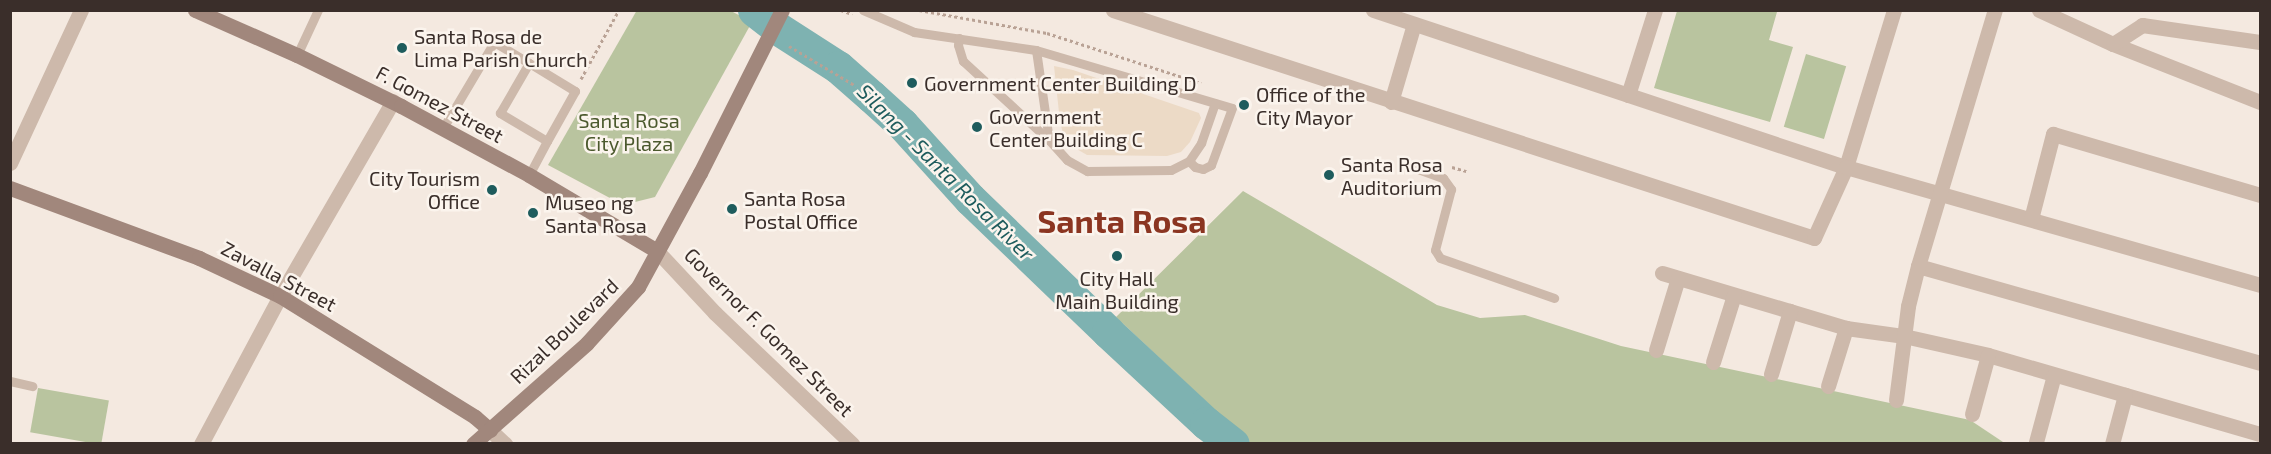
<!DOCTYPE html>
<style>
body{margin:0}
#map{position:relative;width:2271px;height:454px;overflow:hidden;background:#f4e9e0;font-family:"Exo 2",sans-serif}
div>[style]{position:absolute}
.green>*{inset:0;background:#b9c49f;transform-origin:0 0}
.plaza>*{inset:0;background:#ecdac6}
.river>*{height:33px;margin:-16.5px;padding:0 16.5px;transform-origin:16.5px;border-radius:16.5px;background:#7eb2b1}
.path>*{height:3px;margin-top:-1.5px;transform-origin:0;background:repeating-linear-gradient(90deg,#b9a295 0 3px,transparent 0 6px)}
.service>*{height:9px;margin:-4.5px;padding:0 4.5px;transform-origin:4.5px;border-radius:4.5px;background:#cdb9ab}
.minor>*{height:15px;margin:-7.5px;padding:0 7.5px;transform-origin:7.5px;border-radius:7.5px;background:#cdb9ab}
.tertiary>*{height:15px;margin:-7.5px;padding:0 7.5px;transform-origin:7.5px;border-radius:7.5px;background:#cdb9ab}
.secondary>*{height:15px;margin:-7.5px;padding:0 7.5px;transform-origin:7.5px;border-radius:7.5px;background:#a1877c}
.dots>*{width:16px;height:16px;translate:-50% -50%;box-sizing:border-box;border:3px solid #fbf4ed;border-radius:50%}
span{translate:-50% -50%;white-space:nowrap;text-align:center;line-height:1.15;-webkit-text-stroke:5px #fbf4ed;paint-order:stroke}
.poi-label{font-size:20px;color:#3a2e2a}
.left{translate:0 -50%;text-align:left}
.right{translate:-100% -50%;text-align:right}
.street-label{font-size:20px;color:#3a2e2a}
.park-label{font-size:20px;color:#4b592d}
.water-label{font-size:21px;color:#1e5c5d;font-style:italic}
.town-label{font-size:32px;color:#8b3521;font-weight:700}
.frame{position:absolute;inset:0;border:12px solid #3a2e2a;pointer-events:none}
</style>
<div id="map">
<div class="green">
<i style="clip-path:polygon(637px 10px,731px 11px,752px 22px,655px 197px,623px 205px,548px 165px)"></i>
<i style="clip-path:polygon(1677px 11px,1777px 12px,1769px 40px,1793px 47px,1770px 122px,1654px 88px)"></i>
<i style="left:1806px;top:54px;width:42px;height:76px;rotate:17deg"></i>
<i style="clip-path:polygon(1243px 191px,1437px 305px,1480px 318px,1525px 315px,1621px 346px,1970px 420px,2003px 442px,2010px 443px,1250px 443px,1116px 317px)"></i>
<i style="left:38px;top:388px;width:72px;height:45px;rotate:10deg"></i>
</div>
<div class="plaza">
<i style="clip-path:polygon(1054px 66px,1073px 70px,1199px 113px,1201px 118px,1190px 142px,1181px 152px,1167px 156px,1087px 155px,1075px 148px,1064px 137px,1060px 122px)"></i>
</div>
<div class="river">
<i style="left:754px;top:10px;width:29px;rotate:38deg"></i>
<i style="left:777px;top:28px;width:72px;rotate:32.6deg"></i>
<i style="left:838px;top:67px;width:44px;rotate:41.3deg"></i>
<i style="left:871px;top:96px;width:42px;rotate:42.1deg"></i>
<i style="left:902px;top:124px;width:101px;rotate:47.8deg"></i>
<i style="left:970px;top:199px;width:192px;rotate:43.9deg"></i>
<i style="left:1108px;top:332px;width:134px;rotate:42.9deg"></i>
<i style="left:1206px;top:423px;width:34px;rotate:38deg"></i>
</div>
<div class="path">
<i style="left:841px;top:10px;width:12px;rotate:20deg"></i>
<i style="left:919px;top:10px;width:130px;rotate:10.2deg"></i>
<i style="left:1047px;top:33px;width:162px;rotate:18deg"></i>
<i style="left:789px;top:46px;width:78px;rotate:30.8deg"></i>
<i style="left:581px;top:79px;width:79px;rotate:-61.2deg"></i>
<i style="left:1452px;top:167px;width:15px;rotate:16deg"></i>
</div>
<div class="service">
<i style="left:863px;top:10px;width:56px;rotate:23.3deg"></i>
<i style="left:914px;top:32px;width:123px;rotate:8.4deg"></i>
<i style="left:1036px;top:50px;width:204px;rotate:16.5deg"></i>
<i style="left:1232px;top:108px;width:61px;rotate:110.2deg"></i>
<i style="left:1211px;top:165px;width:9px;rotate:153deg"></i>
<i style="left:1203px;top:169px;width:8px;rotate:-166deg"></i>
<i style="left:1195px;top:167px;width:8px;rotate:-135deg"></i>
<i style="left:959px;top:38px;width:7px;rotate:98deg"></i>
<i style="left:958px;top:45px;width:17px;rotate:73deg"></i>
<i style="left:963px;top:61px;width:117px;rotate:42.6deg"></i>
<i style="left:1036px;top:50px;width:91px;rotate:81.8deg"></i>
<i style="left:1049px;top:140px;width:27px;rotate:48deg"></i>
<i style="left:1067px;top:160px;width:23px;rotate:29deg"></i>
<i style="left:1087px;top:171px;width:84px;rotate:-0.7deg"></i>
<i style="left:1171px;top:170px;width:20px;rotate:-27deg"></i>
<i style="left:1189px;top:161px;width:22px;rotate:-56deg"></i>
<i style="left:1201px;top:143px;width:42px;rotate:-70.7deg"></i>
<i style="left:297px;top:55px;width:50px;rotate:-65deg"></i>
<i style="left:443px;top:128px;width:100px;rotate:-59.3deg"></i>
<i style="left:494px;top:42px;width:41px;rotate:31deg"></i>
<i style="left:529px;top:63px;width:54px;rotate:31.3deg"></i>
<i style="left:575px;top:91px;width:57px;rotate:119.2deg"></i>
<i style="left:547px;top:141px;width:55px;rotate:-149.2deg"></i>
<i style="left:500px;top:113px;width:58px;rotate:-59.9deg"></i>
<i style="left:1415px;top:168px;width:30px;rotate:20deg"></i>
<i style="left:1443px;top:178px;width:14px;rotate:54deg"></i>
<i style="left:1451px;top:189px;width:63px;rotate:104.7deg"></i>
<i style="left:1435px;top:250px;width:9px;rotate:58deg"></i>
<i style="left:1440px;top:258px;width:121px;rotate:19.3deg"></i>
<i style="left:529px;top:175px;width:38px;rotate:-62deg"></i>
<i style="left:10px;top:381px;width:23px;rotate:13deg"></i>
</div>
<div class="minor">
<i style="left:1113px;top:10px;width:737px;rotate:18.02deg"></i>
<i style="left:1814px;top:238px;width:78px;rotate:-65.7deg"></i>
<i style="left:1846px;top:167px;width:164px;rotate:-73deg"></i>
<i style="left:1373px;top:10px;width:498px;rotate:18.4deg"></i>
<i style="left:1846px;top:167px;width:430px;rotate:15.9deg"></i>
<i style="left:2039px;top:10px;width:81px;rotate:24.7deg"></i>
<i style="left:2113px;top:44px;width:158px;rotate:21.5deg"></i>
<i style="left:2113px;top:44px;width:35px;rotate:-33deg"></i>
<i style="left:2142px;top:25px;width:119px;rotate:8.2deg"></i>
<i style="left:1628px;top:95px;width:89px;rotate:-72.4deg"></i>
<i style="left:1391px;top:102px;width:81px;rotate:-73.6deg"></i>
<i style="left:10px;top:163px;width:169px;rotate:-65.1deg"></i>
<i style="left:2031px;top:219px;width:88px;rotate:-75.5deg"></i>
<i style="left:2053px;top:134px;width:216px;rotate:16.4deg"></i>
<i style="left:1918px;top:266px;width:355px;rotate:15.8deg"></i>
<i style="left:1662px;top:273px;width:192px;rotate:16.6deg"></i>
<i style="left:1846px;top:328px;width:59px;rotate:7.9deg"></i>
<i style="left:1904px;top:336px;width:86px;rotate:12.7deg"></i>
<i style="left:1988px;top:355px;width:283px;rotate:16.2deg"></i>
<i style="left:1656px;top:350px;width:75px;rotate:-73deg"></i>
<i style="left:1713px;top:362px;width:70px;rotate:-72.6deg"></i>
<i style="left:1771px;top:374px;width:66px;rotate:-73.2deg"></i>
<i style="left:1828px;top:386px;width:61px;rotate:-72.8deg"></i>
<i style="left:1896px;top:400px;width:95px;rotate:-82.7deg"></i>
<i style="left:1908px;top:306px;width:41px;rotate:-76deg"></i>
<i style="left:1918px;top:266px;width:267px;rotate:-73.3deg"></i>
<i style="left:1972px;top:414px;width:61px;rotate:-74.8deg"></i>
<i style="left:490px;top:430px;width:21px;rotate:43deg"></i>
<i style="left:2036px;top:442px;width:69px;rotate:-75deg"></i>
<i style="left:201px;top:444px;width:168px;rotate:-61.9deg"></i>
<i style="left:280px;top:296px;width:225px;rotate:-59.9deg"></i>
<i style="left:2112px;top:444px;width:51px;rotate:-75.1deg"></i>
</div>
<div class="tertiary">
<i style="left:657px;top:251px;width:85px;rotate:46.9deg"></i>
<i style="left:715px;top:313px;width:190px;rotate:43.7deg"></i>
</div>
<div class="secondary">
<i style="left:195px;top:10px;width:111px;rotate:23.8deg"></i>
<i style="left:297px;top:55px;width:116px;rotate:26.1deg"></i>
<i style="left:401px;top:106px;width:145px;rotate:28.3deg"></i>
<i style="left:529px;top:175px;width:149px;rotate:30.7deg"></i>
<i style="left:10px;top:188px;width:202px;rotate:20.3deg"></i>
<i style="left:199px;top:258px;width:89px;rotate:25.1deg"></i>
<i style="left:280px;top:296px;width:229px;rotate:31.8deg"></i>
<i style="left:475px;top:417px;width:20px;rotate:41deg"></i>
<i style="left:473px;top:444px;width:152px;rotate:-41.5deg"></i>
<i style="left:587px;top:343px;width:76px;rotate:-47.7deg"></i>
<i style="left:638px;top:287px;width:130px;rotate:-61.5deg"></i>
<i style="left:700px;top:173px;width:182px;rotate:-63.3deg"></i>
</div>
<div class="dots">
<i style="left:402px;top:48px;background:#1e5c5d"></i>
<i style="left:912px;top:83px;background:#1e5c5d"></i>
<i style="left:1244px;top:105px;background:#1e5c5d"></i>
<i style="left:977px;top:127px;background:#1e5c5d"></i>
<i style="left:1329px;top:175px;background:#1e5c5d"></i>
<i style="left:492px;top:190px;background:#1e5c5d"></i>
<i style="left:732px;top:209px;background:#1e5c5d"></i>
<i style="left:533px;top:213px;background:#1e5c5d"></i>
<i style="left:1117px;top:256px;background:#1e5c5d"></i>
</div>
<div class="poi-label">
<span class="left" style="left:414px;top:48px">Santa Rosa de<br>Lima Parish Church</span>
<span class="left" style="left:924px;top:83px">Government Center Building D</span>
<span class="left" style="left:1256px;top:106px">Office of the<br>City Mayor</span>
<span class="left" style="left:989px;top:128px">Government<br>Center Building C</span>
<span class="left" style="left:1341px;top:176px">Santa Rosa<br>Auditorium</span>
<span class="right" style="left:480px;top:190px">City Tourism<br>Office</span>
<span class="left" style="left:744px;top:210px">Santa Rosa<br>Postal Office</span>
<span class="left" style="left:545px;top:214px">Museo ng<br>Santa Rosa</span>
<span style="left:1117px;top:290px">City Hall<br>Main Building</span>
</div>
<div class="street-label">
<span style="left:440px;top:104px;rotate:28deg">F. Gomez Street</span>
<span style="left:279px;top:276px;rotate:28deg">Zavalla Street</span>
<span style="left:564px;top:331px;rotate:-44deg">Rizal Boulevard</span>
<span style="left:769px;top:332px;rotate:45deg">Governor F. Gomez Street</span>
</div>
<div class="park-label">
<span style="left:629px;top:132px">Santa Rosa<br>City Plaza</span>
</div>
<div class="water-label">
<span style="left:946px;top:172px;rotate:45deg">Silang - Santa Rosa River</span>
</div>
<div class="town-label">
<span style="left:1122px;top:220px">Santa Rosa</span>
</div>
<div class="frame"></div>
</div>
